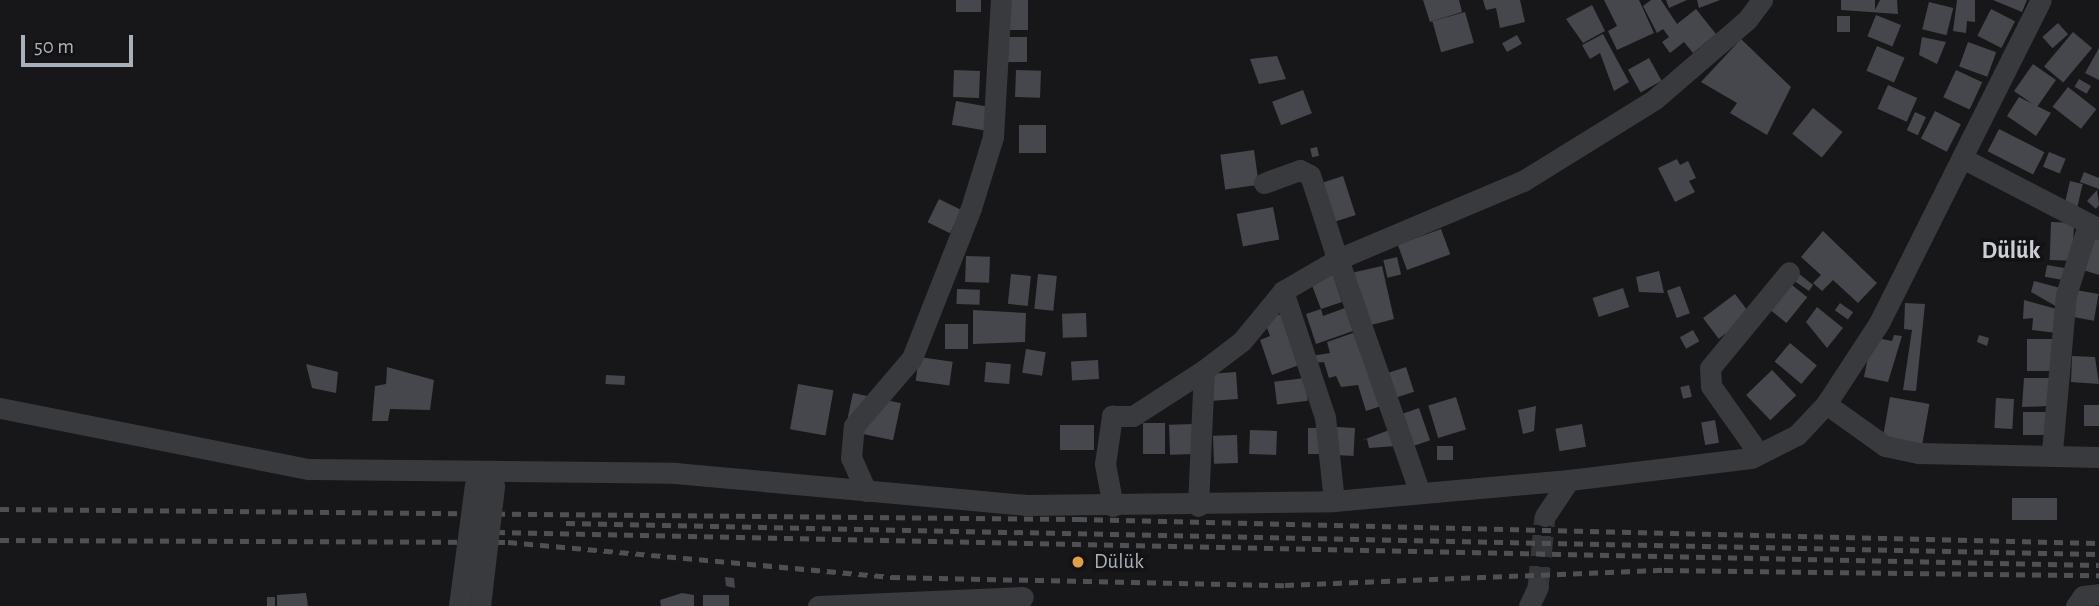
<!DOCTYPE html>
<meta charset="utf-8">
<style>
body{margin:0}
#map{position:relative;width:2099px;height:606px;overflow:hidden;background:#171719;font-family:"Alegreya Sans",sans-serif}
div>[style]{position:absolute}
.building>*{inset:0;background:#46474c;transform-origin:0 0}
.minor-tunnel>*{height:21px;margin-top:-10.5px;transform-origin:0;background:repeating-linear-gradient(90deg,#343639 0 21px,transparent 0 31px)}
.minor>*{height:21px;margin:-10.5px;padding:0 10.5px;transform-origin:10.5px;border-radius:10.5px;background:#383a3e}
.rail>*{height:4.5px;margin-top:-2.25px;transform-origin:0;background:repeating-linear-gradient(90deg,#4e5054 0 9px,transparent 0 16px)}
.minor-bridge>*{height:21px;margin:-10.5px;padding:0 10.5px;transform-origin:10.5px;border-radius:10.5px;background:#383a3e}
.dots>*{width:19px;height:19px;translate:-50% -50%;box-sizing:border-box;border:4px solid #121214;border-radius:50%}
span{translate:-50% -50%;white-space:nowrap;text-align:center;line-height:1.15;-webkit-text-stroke:7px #121214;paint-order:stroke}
.poi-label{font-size:21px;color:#aab0b8}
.left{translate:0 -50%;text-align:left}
.quarter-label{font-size:24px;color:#cbced4;font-weight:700}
.scale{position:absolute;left:21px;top:35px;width:112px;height:32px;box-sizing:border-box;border:4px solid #aab0b8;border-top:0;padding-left:9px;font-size:21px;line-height:24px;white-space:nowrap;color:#aab0b8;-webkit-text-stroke:5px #121214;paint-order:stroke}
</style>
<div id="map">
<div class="building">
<i style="left:956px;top:0;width:25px;height:12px"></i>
<i style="left:1007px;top:0;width:21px;height:30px"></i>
<i style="clip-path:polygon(1423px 0,1459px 0,1462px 12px,1430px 22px)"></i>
<i style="clip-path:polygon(1483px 0,1520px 0,1525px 22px,1500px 28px,1496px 8px,1486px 10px)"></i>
<i style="clip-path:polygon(1604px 0,1639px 0,1654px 33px,1617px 50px,1608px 31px,1617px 26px)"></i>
<i style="clip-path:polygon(1651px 0,1661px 0,1677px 24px,1696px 9px,1716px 34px,1693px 53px,1684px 42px,1670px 53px,1662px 42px,1669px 37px,1663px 29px,1657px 33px,1643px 6px)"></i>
<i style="clip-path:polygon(1666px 0,1687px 0,1669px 8px)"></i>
<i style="clip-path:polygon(1697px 0,1720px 0,1699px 8px)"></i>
<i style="clip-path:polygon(1841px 0,1875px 0,1875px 10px,1880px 0,1897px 0,1898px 14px,1841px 10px)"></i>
<i style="clip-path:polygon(1957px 0,1975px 0,1975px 22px,1967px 21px,1966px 33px,1953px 31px)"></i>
<i style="clip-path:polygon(1993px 0,2027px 0,2022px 12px)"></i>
<i style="left:1929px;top:2px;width:25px;height:28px;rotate:14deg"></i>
<i style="clip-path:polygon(1592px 5px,1605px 31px,1583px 43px,1566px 19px)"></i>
<i style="left:1991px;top:9px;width:27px;height:30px;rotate:27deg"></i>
<i style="left:1465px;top:12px;width:32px;height:34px;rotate:74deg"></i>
<i style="left:1876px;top:15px;width:27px;height:23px;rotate:22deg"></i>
<i style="left:1837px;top:16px;width:13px;height:16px"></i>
<i style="left:2058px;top:23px;width:15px;height:21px;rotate:48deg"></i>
<i style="left:2073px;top:32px;width:25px;height:45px;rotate:40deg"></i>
<i style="clip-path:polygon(1603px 34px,1629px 82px,1614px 91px,1600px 53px,1590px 59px,1582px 45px)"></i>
<i style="left:1517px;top:35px;width:10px;height:17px;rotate:61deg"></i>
<i style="left:1005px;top:37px;width:22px;height:25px"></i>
<i style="clip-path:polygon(1922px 37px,1946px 42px,1937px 64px,1919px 55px)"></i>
<i style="clip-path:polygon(1741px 39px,1791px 87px,1767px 135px,1730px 113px,1737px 103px,1701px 82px)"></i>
<i style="left:1968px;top:42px;width:30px;height:26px;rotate:20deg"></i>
<i style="left:1877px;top:46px;width:30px;height:27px;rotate:23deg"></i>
<i style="clip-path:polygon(2099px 48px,2099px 80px,2085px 73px)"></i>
<i style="clip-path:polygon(1277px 56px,1286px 79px,1259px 84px,1250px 59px)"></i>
<i style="left:1649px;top:58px;width:26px;height:24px;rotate:61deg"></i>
<i style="left:2033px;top:64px;width:28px;height:33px;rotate:35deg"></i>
<i style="left:954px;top:70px;width:26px;height:27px;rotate:2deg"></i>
<i style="left:1016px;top:70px;width:25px;height:27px;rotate:2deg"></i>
<i style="left:1956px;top:70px;width:29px;height:30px;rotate:25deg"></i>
<i style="left:2079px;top:79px;width:14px;height:9px;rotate:30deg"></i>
<i style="left:1888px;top:85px;width:32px;height:26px;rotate:24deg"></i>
<i style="left:2068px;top:87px;width:36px;height:25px;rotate:38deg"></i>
<i style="left:1303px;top:90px;width:25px;height:33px;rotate:69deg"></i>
<i style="clip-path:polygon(2019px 97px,2051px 113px,2036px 136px,2007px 116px)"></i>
<i style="left:956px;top:101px;width:34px;height:24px;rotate:10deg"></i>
<i style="left:1813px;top:108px;width:38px;height:33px;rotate:39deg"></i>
<i style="left:1935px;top:111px;width:29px;height:31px;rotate:27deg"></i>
<i style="left:1915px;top:112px;width:12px;height:20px;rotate:24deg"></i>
<i style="left:1019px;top:125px;width:27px;height:28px"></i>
<i style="left:1999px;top:129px;width:51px;height:25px;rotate:27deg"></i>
<i style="left:1317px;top:147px;width:9px;height:7px;rotate:77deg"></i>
<i style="left:1254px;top:150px;width:35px;height:34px;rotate:82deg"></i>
<i style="left:2049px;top:152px;width:18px;height:16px;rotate:22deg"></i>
<i style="clip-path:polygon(1677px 159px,1680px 165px,1688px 161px,1696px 178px,1689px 181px,1695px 192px,1675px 202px,1658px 168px)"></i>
<i style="clip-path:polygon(2084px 172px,2099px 178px,2099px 189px,2080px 182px)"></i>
<i style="left:1343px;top:176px;width:41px;height:26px;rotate:72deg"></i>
<i style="left:2070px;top:181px;width:13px;height:25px;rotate:13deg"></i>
<i style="clip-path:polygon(2097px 190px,2099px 205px,2096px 209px,2087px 201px)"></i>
<i style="left:939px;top:199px;width:25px;height:26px;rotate:26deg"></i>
<i style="left:1273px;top:207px;width:33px;height:37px;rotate:79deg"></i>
<i style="left:2051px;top:222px;width:23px;height:38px;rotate:2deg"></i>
<i style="left:1441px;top:229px;width:27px;height:46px;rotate:70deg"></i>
<i style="clip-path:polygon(1823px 231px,1877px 283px,1858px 303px,1833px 280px,1822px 291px,1813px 283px,1821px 275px,1801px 257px)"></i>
<i style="clip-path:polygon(2091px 231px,2099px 233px,2099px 275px,2080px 269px)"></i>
<i style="left:966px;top:256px;width:24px;height:26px;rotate:2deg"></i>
<i style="left:1397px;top:257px;width:18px;height:14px;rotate:77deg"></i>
<i style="left:2047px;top:265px;width:22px;height:12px;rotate:10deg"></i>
<i style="clip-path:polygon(1382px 266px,1394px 319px,1371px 325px,1351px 273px)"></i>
<i style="clip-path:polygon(1659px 271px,1664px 293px,1639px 292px,1636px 277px)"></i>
<i style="clip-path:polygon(1798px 273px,1813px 285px,1809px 291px,1793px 280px)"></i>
<i style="left:1011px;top:274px;width:20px;height:30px;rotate:6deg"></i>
<i style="left:1038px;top:274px;width:19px;height:35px;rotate:6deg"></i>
<i style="clip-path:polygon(1333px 275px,1342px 302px,1321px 309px,1323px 316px,1345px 308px,1353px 331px,1316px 344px,1306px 314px,1321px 309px,1311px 283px)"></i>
<i style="left:1787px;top:281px;width:26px;height:33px;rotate:39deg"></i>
<i style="clip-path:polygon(2034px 281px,2064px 289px,2059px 308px,2031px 292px)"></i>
<i style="left:1680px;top:286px;width:29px;height:14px;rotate:70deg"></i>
<i style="left:1623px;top:288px;width:20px;height:32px;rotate:72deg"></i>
<i style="left:957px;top:289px;width:23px;height:15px;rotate:2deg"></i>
<i style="left:2070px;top:289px;width:29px;height:27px;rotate:10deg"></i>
<i style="left:1735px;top:294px;width:26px;height:40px;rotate:53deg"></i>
<i style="clip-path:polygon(2024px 300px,2060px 310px,2057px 333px,2032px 330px,2033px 318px,2023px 319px)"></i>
<i style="left:1840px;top:303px;width:16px;height:9px;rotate:35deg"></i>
<i style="clip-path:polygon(1905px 303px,1925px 304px,1916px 391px,1903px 390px,1912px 330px,1904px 329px)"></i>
<i style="clip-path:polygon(1817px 307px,1843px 328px,1827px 348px,1806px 322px)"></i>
<i style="clip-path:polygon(973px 310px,1026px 313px,1025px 342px,973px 344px)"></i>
<i style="left:1086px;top:313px;width:24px;height:24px;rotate:88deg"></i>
<i style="clip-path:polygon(1281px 314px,1299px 365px,1272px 375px,1260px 340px,1270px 336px,1264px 320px)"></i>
<i style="left:945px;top:324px;width:23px;height:25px"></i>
<i style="left:1693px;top:330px;width:13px;height:15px;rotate:61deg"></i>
<i style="clip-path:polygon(1353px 333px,1384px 405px,1366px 411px,1358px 385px,1341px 387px,1336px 376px,1329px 378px,1324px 362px,1313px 363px,1311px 356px,1330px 353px,1327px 342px)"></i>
<i style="clip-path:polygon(1894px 335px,1902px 336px,1888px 382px,1864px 377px,1872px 337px,1892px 341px)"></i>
<i style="clip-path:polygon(1979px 335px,1989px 338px,1987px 346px,1977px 342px)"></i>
<i style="left:2053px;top:339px;width:32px;height:26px;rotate:90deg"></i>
<i style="left:1790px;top:343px;width:35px;height:24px;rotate:40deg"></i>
<i style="left:1026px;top:349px;width:20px;height:24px;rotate:9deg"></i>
<i style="clip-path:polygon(2072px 356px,2095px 357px,2099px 384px,2071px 382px)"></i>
<i style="left:919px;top:357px;width:34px;height:24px;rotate:8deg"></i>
<i style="left:1098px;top:360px;width:19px;height:27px;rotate:87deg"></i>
<i style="left:986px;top:362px;width:25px;height:20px;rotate:5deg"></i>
<i style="clip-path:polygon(306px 364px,338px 372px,336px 393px,312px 388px)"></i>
<i style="clip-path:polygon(387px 367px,434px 380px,430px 410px,390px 409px,388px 421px,372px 421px,375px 386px,386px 384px)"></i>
<i style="left:1406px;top:367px;width:26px;height:25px;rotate:72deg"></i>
<i style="left:1772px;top:370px;width:35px;height:36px;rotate:46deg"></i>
<i style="left:1236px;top:372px;width:27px;height:25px;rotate:86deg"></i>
<i style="left:606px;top:375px;width:19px;height:9px;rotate:3deg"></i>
<i style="left:1305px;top:378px;width:23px;height:31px;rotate:83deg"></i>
<i style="clip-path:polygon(2024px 378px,2051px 378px,2049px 406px,2022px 407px)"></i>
<i style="left:798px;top:384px;width:36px;height:46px;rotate:10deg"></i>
<i style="left:1689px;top:385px;width:12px;height:9px;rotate:76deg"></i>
<i style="left:853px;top:393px;width:49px;height:38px;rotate:12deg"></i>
<i style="left:1456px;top:397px;width:34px;height:29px;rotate:73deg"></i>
<i style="left:1890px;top:397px;width:40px;height:42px;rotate:10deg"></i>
<i style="left:1996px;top:398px;width:18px;height:30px;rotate:3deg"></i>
<i style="left:2084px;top:405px;width:15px;height:21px"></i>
<i style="clip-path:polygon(1536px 406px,1534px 431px,1523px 434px,1518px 410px)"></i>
<i style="left:1419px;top:408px;width:34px;height:23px;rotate:71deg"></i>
<i style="left:2023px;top:412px;width:25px;height:23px"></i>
<i style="left:1715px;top:420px;width:23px;height:14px;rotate:80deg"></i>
<i style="left:1143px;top:423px;width:22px;height:31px"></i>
<i style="left:1194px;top:424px;width:30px;height:25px;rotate:88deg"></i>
<i style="left:1582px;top:424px;width:23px;height:27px;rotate:80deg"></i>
<i style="left:1094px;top:425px;width:25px;height:34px;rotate:90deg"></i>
<i style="left:1337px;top:427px;width:18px;height:28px;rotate:3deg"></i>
<i style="left:1308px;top:428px;width:22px;height:26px"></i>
<i style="clip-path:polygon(1392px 429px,1396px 446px,1369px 448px,1367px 439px,1360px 441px)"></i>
<i style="left:1250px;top:430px;width:27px;height:24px;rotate:2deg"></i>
<i style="left:1237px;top:435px;width:28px;height:24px;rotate:88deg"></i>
<i style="left:1437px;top:446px;width:16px;height:14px"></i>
<i style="left:2057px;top:498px;width:22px;height:45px;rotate:90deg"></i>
<i style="clip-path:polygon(725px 577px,734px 578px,735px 588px,726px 586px)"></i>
<i style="clip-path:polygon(306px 593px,308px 606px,277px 606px,277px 595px)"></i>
<i style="clip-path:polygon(682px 593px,694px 595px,694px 606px,661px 606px,660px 600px)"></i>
<i style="left:703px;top:595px;width:26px;height:11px"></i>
<i style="left:267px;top:597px;width:8px;height:9px"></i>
</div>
<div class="minor-tunnel">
<i style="left:1538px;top:587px;width:71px;rotate:-84.4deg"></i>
</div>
<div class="minor">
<i style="left:1966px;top:160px;width:150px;rotate:27.4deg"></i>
<i style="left:1264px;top:183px;width:38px;rotate:-20deg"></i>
<i style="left:1300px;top:170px;width:11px;rotate:27deg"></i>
<i style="left:1310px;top:175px;width:90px;rotate:72deg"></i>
<i style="left:1338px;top:259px;width:248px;rotate:70.7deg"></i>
<i style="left:1283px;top:291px;width:133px;rotate:71.6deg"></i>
<i style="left:1325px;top:417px;width:84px;rotate:83.9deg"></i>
<i style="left:1826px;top:404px;width:72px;rotate:35.4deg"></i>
<i style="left:1885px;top:446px;width:35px;rotate:12deg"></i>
<i style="left:1919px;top:453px;width:180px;rotate:1.3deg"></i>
<i style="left:0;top:408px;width:315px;rotate:11.2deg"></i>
<i style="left:309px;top:469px;width:366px;rotate:0.6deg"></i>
<i style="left:675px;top:473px;width:351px;rotate:5.2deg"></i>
<i style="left:1025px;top:505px;width:309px;rotate:-0.7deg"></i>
<i style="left:1334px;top:501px;width:236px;rotate:-5.1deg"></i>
<i style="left:2052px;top:451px;width:157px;rotate:-84.9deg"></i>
<i style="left:2066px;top:295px;width:73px;rotate:-72.6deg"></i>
<i style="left:1759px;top:454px;width:83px;rotate:-125.2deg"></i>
<i style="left:1711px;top:386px;width:18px;rotate:-93deg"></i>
<i style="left:1710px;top:368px;width:124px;rotate:-50.5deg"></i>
<i style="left:866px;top:491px;width:36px;rotate:-114deg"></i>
<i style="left:851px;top:458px;width:32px;rotate:-85deg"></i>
<i style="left:854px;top:426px;width:89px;rotate:-49.5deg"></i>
<i style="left:912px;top:358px;width:161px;rotate:-68.5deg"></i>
<i style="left:971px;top:208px;width:74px;rotate:-72.8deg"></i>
<i style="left:993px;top:137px;width:137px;rotate:-86.7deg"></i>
<i style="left:1113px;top:506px;width:43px;rotate:-100.8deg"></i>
<i style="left:1105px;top:464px;width:49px;rotate:-81.7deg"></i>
<i style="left:1112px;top:416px;width:21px"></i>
<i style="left:1133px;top:416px;width:85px;rotate:-32.9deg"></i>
<i style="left:1198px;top:506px;width:136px;rotate:-87.5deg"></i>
<i style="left:1204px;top:370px;width:48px;rotate:-37.3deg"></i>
<i style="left:1242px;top:341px;width:65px;rotate:-50.6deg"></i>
<i style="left:1283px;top:291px;width:64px;rotate:-30.2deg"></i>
<i style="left:1338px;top:259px;width:201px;rotate:-22.9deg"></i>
<i style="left:1523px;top:181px;width:155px;rotate:-31.8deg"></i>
<i style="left:1655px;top:99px;width:121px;rotate:-40.7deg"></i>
<i style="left:1747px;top:20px;width:25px;rotate:-53deg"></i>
<i style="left:1545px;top:516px;width:43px;rotate:-56.3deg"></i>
<i style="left:1569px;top:480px;width:183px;rotate:-6.9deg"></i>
<i style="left:1751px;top:458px;width:51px;rotate:-26.6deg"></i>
<i style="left:1797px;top:435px;width:42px;rotate:-46.9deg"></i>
<i style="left:1826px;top:404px;width:97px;rotate:-56.8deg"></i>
<i style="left:1879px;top:323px;width:361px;rotate:-63.4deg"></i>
<i style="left:818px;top:606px;width:205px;rotate:-2.5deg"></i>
<i style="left:1529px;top:606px;width:21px;rotate:-65deg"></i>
<i style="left:2076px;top:606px;width:12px;rotate:-55deg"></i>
<i style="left:2083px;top:596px;width:16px;rotate:-7deg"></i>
</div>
<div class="rail">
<i style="left:0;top:509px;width:1078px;rotate:0.53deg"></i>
<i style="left:1078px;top:519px;width:1021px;rotate:1.35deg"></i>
<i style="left:566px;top:523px;width:1533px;rotate:1.16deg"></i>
<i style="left:496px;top:532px;width:1603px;rotate:1.18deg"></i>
<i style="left:0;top:540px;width:508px;rotate:0.23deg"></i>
<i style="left:508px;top:542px;width:385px;rotate:5.2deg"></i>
<i style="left:891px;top:577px;width:394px;rotate:1.2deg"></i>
<i style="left:1285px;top:585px;width:379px;rotate:-2.3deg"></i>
<i style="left:1664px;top:570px;width:435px;rotate:0.7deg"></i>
</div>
<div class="minor-bridge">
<i style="left:459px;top:606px;width:122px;rotate:-82.5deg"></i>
<i style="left:480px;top:606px;width:121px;rotate:-83.3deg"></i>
</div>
<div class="dots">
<i style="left:1078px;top:562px;background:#e39e45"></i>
</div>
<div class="poi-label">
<span class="left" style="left:1094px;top:562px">Dülük</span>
</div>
<div class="quarter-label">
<span style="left:2011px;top:252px">Dülük</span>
</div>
<div class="scale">50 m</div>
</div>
